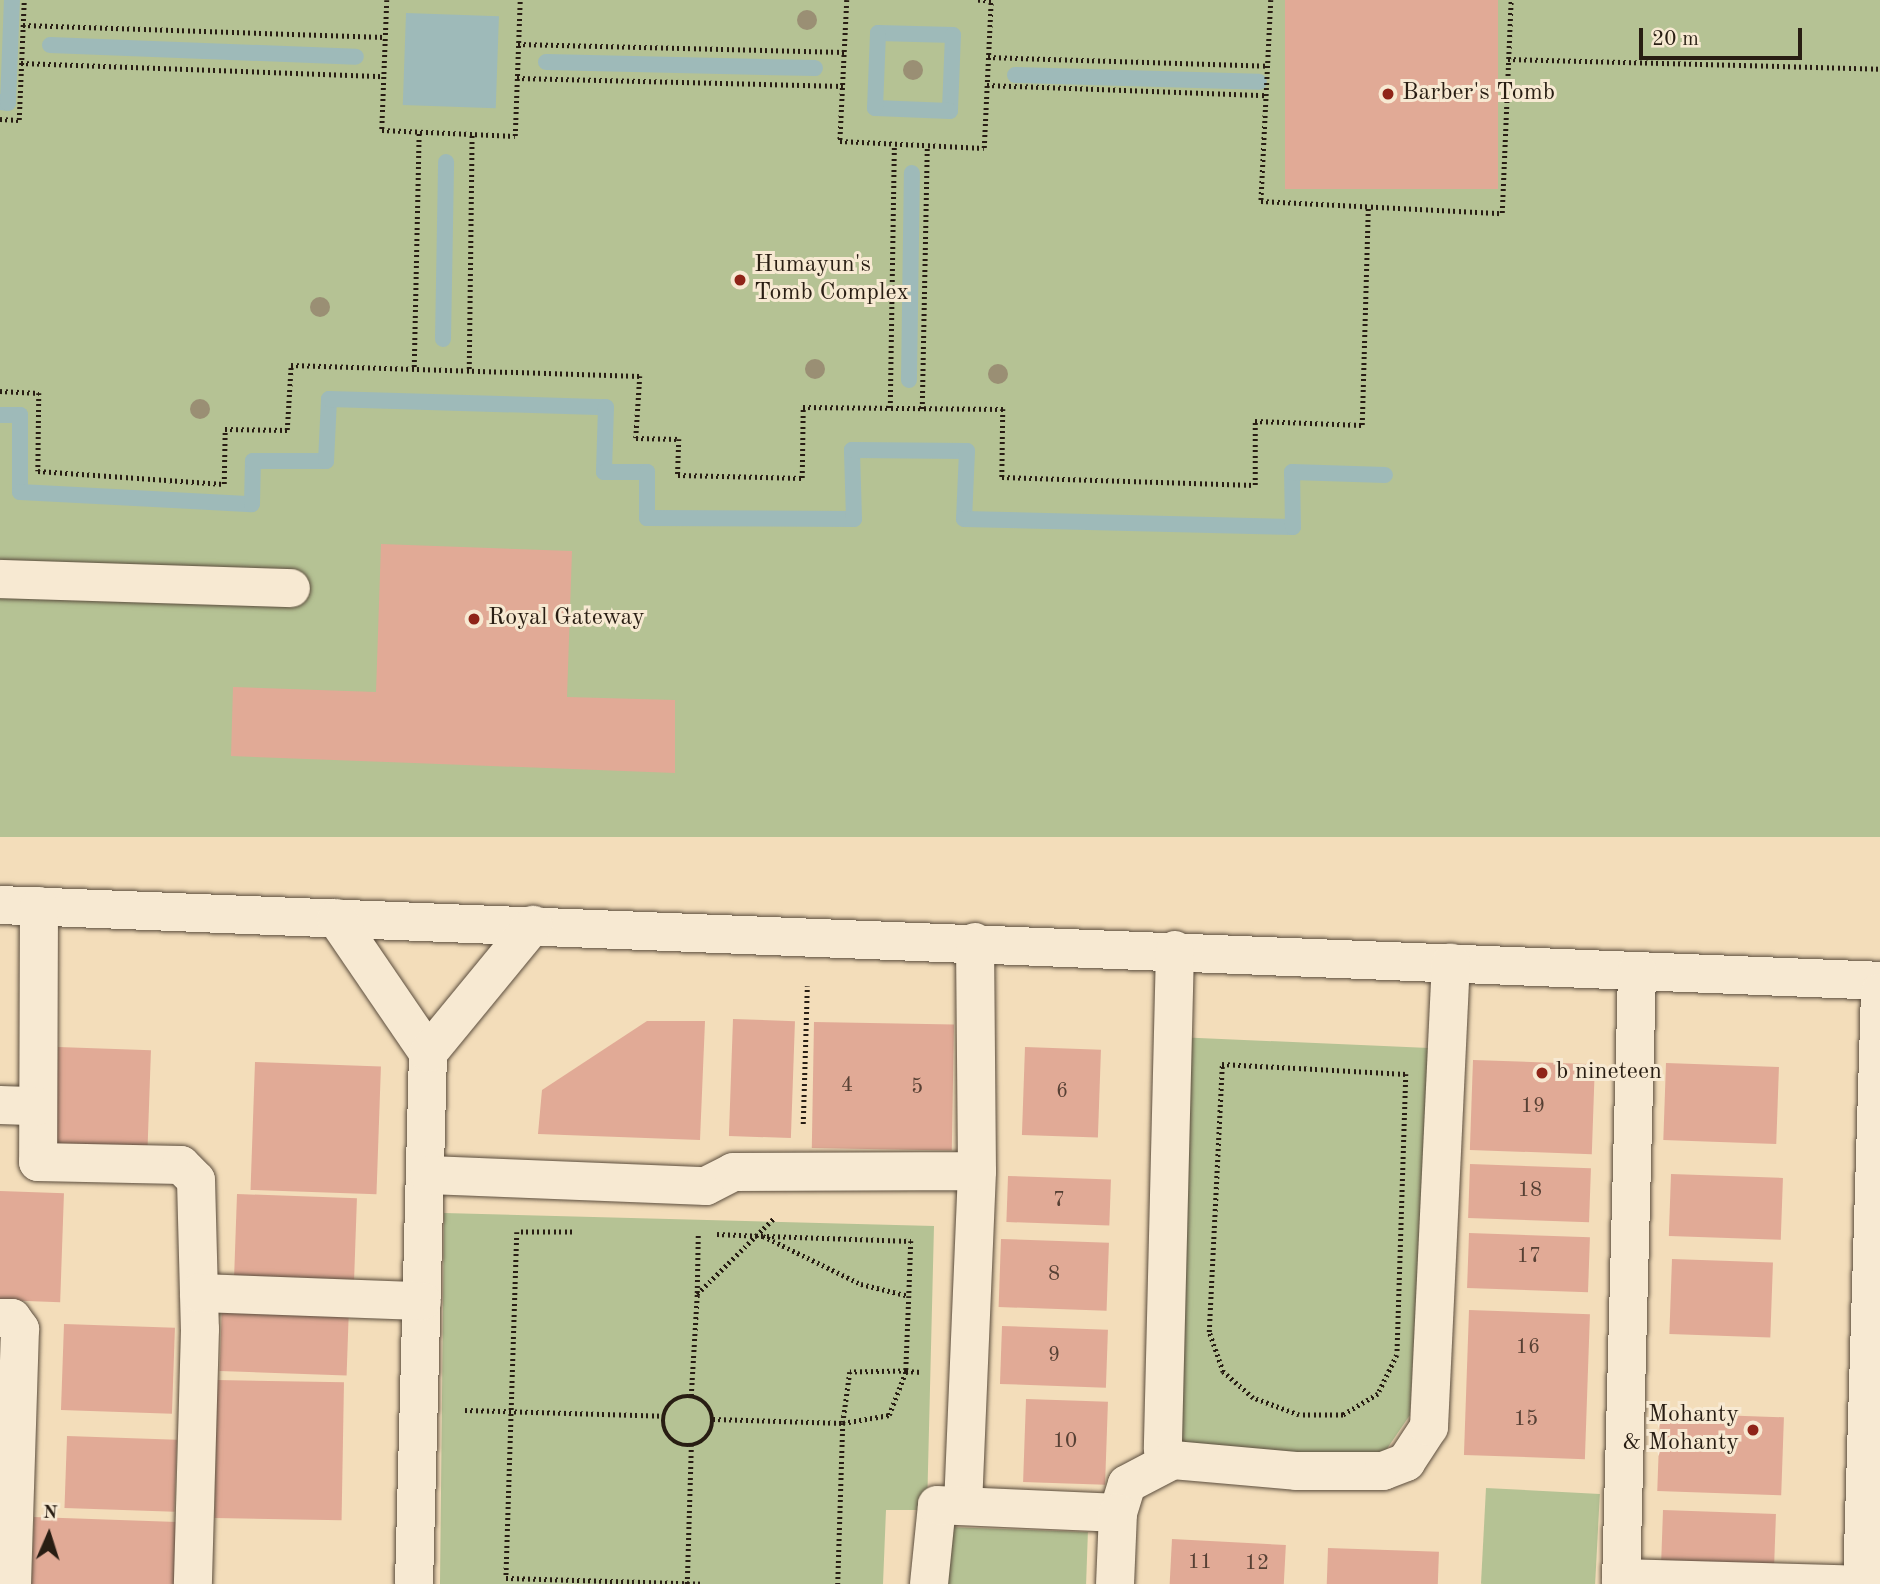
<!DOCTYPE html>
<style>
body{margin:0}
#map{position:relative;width:1880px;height:1584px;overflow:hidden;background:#f3ddba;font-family:"Old Standard TT",serif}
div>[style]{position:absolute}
.green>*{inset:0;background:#b5c294;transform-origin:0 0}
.water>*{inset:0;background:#9ebab9;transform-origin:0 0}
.stream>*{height:16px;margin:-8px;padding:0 8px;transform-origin:8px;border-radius:8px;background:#9ebab9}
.building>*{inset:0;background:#e1aa96;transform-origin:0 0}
.path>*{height:4.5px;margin-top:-2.25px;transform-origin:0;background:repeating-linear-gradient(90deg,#281d13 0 2px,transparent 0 5.5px)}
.path>.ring{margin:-2.25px;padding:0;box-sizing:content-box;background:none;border:4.5px solid #281d13;border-radius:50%}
.roads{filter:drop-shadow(0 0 2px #5b4d3d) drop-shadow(0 0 2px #5b4d3d)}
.minor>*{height:38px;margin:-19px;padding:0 19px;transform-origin:19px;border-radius:19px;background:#f7e9d2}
.trees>*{width:20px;height:20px;margin:-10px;border-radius:50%;background:#9a8f74}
.dots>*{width:19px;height:19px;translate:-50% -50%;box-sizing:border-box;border:4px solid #f7e9d2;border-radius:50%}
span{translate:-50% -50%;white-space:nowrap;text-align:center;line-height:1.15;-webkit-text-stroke:6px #f7e9d2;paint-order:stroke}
.number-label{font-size:21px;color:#564034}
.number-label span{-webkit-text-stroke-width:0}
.poi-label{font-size:24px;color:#281d13}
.left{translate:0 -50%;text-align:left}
.right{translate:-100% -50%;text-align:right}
.north{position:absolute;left:14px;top:1500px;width:70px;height:70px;-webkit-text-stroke:5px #f7e9d2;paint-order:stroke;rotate:3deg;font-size:19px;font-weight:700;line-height:28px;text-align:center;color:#281d13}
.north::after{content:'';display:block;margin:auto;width:24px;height:32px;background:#281d13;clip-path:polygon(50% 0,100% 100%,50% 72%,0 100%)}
.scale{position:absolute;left:1639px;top:28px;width:163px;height:32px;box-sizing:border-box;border:4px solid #281d13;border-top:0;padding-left:9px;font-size:21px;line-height:24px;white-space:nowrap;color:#281d13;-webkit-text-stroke:5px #f7e9d2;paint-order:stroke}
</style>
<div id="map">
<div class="green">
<i style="left:0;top:0;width:1880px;height:837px"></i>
<i style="clip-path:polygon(1176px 1037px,1429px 1048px,1410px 1415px,1382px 1456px,1189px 1469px,1164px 1423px)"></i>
<i style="clip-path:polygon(444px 1213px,934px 1226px,927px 1510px,886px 1510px,883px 1584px,440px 1584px)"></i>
<i style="left:1486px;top:1488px;width:114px;height:96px;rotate:3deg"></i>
<i style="left:946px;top:1527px;width:142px;height:57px;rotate:2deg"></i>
</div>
<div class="water">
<i style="left:406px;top:13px;width:93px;height:92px;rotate:2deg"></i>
</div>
<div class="stream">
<i style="left:878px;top:33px;width:75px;rotate:1.5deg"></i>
<i style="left:953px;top:35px;width:76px;rotate:92.3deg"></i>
<i style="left:950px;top:111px;width:75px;rotate:-177.7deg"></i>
<i style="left:875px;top:108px;width:75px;rotate:-87.7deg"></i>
<i style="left:50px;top:45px;width:306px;rotate:2.2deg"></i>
<i style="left:546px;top:62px;width:269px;rotate:1.3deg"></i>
<i style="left:1015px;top:75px;width:244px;rotate:1.6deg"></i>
<i style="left:0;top:102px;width:8px;rotate:7deg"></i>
<i style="left:8px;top:103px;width:103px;rotate:-87.8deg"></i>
<i style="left:443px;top:339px;width:177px;rotate:-89deg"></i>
<i style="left:909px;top:380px;width:207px;rotate:-89.2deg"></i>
<i style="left:0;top:415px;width:20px"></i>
<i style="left:20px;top:415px;width:77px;rotate:90deg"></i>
<i style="left:20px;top:492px;width:232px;rotate:3deg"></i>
<i style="left:252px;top:504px;width:43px;rotate:-88.7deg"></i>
<i style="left:253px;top:461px;width:73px"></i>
<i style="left:326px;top:461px;width:62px;rotate:-87.2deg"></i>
<i style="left:329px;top:399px;width:277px;rotate:1.7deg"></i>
<i style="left:606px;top:407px;width:65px;rotate:91.8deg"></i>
<i style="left:604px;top:472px;width:43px"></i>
<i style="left:647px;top:472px;width:46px;rotate:90deg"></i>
<i style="left:647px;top:518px;width:207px;rotate:0.3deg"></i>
<i style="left:854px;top:519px;width:69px;rotate:-91.7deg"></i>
<i style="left:852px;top:450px;width:115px;rotate:0.5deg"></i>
<i style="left:967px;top:451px;width:68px;rotate:92.5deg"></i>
<i style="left:964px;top:519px;width:329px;rotate:1.4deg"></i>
<i style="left:1293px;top:527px;width:55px;rotate:-91deg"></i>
<i style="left:1292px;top:472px;width:93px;rotate:1.8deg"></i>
</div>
<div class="building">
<i style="left:1285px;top:0;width:213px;height:189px"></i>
<i style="clip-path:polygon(381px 544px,572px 551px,567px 697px,675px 700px,675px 773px,231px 756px,233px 687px,376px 692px)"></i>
<i style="left:733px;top:1019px;width:62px;height:117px;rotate:2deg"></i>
<i style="clip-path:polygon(647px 1021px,705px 1021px,700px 1140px,538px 1134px,542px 1090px)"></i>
<i style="left:814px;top:1022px;width:140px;height:126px;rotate:1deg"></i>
<i style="left:58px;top:1047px;width:93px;height:103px;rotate:2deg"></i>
<i style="left:1025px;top:1047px;width:76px;height:88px;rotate:2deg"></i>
<i style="left:1473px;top:1060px;width:122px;height:90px;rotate:2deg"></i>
<i style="left:255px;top:1062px;width:126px;height:128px;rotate:2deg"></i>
<i style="left:1666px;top:1063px;width:113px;height:77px;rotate:2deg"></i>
<i style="left:1470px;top:1164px;width:121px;height:54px;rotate:2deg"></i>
<i style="left:1671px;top:1174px;width:112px;height:62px;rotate:2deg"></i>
<i style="left:1008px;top:1176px;width:103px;height:46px;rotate:2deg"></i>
<i style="left:0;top:1191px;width:64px;height:109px;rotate:2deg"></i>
<i style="left:237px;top:1194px;width:120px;height:90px;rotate:2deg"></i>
<i style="left:1469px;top:1233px;width:121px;height:55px;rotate:2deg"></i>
<i style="left:1001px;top:1239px;width:108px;height:68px;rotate:2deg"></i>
<i style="left:1672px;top:1259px;width:101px;height:75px;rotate:2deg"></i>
<i style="left:222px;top:1304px;width:127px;height:67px;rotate:2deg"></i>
<i style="left:1469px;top:1310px;width:121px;height:145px;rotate:2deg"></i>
<i style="left:64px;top:1324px;width:111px;height:86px;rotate:2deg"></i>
<i style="left:1002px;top:1326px;width:106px;height:58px;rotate:2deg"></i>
<i style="left:217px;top:1380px;width:127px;height:138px;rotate:1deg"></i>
<i style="left:1026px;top:1399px;width:82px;height:83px;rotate:2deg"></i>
<i style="left:1660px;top:1413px;width:124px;height:78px;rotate:2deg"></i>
<i style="left:67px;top:1436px;width:110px;height:72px;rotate:2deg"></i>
<i style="left:1663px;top:1510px;width:113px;height:64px;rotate:2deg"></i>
<i style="left:34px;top:1517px;width:143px;height:67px;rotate:2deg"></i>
<i style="left:1172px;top:1539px;width:114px;height:45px;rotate:3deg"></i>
<i style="left:1328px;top:1548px;width:111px;height:36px;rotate:2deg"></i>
</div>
<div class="path">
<i style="left:387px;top:0;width:130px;rotate:92.2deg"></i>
<i style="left:382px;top:130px;width:133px;rotate:2.6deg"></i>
<i style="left:515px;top:136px;width:136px;rotate:-87.9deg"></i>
<i style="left:847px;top:0;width:141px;rotate:92.8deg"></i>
<i style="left:840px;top:141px;width:144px;rotate:2.8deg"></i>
<i style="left:984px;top:148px;width:147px;rotate:-87.3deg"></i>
<i style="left:991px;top:1px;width:15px;rotate:-176deg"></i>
<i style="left:1271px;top:0;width:201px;rotate:92.8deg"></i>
<i style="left:1261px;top:201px;width:241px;rotate:2.9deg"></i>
<i style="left:1502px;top:213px;width:213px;rotate:-87.6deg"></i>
<i style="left:23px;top:25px;width:362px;rotate:1.9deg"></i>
<i style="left:518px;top:44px;width:327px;rotate:1.4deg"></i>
<i style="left:988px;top:57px;width:280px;rotate:1.8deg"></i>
<i style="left:1508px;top:59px;width:372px;rotate:1.5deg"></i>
<i style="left:21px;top:63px;width:363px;rotate:2.1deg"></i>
<i style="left:517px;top:78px;width:326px;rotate:1.4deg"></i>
<i style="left:987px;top:85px;width:279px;rotate:2.1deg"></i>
<i style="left:0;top:119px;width:19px;rotate:3deg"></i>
<i style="left:19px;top:120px;width:120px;rotate:-87.6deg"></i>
<i style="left:414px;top:367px;width:236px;rotate:-88.8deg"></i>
<i style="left:469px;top:369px;width:235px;rotate:-89.3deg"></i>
<i style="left:0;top:391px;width:39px;rotate:3deg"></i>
<i style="left:39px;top:393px;width:78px;rotate:90.7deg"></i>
<i style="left:38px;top:471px;width:186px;rotate:4deg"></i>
<i style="left:224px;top:484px;width:55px;rotate:-89deg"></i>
<i style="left:225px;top:429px;width:62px;rotate:0.9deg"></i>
<i style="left:287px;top:430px;width:65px;rotate:-86.5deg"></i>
<i style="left:291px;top:365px;width:349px;rotate:1.8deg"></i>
<i style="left:640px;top:376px;width:62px;rotate:93.7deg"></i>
<i style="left:636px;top:438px;width:43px;rotate:1.3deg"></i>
<i style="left:679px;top:439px;width:36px;rotate:92deg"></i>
<i style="left:678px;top:475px;width:124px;rotate:1.4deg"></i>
<i style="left:802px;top:478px;width:71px;rotate:-89.2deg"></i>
<i style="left:803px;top:407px;width:200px;rotate:0.6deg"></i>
<i style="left:1003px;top:409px;width:68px;rotate:90.8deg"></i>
<i style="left:1002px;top:477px;width:253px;rotate:1.8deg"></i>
<i style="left:1255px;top:485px;width:64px;rotate:-90deg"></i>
<i style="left:1255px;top:421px;width:107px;rotate:2.1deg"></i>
<i style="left:1362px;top:425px;width:219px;rotate:-88.4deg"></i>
<i style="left:890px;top:408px;width:264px;rotate:-89.1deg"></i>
<i style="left:922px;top:409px;width:264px;rotate:-88.9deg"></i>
<i style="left:1222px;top:1064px;width:184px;rotate:3.1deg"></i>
<i style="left:1406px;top:1074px;width:281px;rotate:91.8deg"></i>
<i style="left:1397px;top:1355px;width:43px;rotate:116deg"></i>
<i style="left:1378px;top:1394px;width:41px;rotate:149deg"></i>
<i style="left:1343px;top:1415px;width:44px;rotate:180deg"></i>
<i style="left:1299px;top:1415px;width:49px;rotate:-159.7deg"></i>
<i style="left:1253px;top:1398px;width:40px;rotate:-139deg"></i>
<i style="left:1223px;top:1372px;width:42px;rotate:-109.3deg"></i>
<i style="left:1209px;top:1332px;width:268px;rotate:-87.2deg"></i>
<i style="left:803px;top:1124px;width:138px;rotate:-88.3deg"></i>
<i style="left:572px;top:1232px;width:55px;rotate:180deg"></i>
<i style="left:517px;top:1232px;width:346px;rotate:91.8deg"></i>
<i style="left:506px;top:1578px;width:198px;rotate:1.7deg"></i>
<i style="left:717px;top:1234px;width:46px;rotate:2.5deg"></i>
<i style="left:763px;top:1236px;width:109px;rotate:26.1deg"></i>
<i style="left:861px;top:1284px;width:49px;rotate:14deg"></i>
<i style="left:909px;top:1296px;width:75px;rotate:92.3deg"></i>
<i style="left:906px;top:1371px;width:56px;rotate:179deg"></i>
<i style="left:850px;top:1372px;width:51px;rotate:97.8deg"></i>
<i style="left:843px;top:1423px;width:47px;rotate:-9.9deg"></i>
<i style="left:889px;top:1415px;width:47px;rotate:-68.9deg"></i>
<i style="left:906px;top:1371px;width:16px;rotate:4deg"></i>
<i style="left:767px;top:1236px;width:144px;rotate:2deg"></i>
<i style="left:911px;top:1241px;width:55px;rotate:92.1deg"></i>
<i style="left:697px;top:1293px;width:59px;rotate:-89deg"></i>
<i style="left:691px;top:1396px;width:102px;rotate:-86.6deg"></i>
<i style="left:697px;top:1294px;width:107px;rotate:-44.6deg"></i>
<i class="ring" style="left:663px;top:1396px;width:45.5px;height:45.5px"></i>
<i style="left:465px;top:1410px;width:198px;rotate:1.7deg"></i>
<i style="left:713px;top:1419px;width:130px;rotate:1.8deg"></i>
<i style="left:843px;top:1423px;width:161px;rotate:91.8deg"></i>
<i style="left:687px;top:1584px;width:138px;rotate:-88.3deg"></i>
</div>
<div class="roads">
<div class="minor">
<i style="left:0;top:579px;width:291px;rotate:1.8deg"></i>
<i style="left:0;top:905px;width:1882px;rotate:2.31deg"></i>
<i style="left:39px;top:906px;width:256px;rotate:90.2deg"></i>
<i style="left:38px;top:1162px;width:143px;rotate:1.2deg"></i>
<i style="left:181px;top:1165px;width:21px;rotate:45deg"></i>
<i style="left:196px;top:1180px;width:149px;rotate:88.5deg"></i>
<i style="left:200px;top:1329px;width:255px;rotate:91.6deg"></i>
<i style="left:336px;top:918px;width:163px;rotate:55.7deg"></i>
<i style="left:428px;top:1053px;width:531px;rotate:91.51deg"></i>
<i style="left:1175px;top:950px;width:499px;rotate:91.4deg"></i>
<i style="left:1163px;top:1449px;width:15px;rotate:48deg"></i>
<i style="left:1173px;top:1460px;width:123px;rotate:5.1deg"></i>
<i style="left:1296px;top:1471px;width:87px"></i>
<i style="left:1383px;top:1471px;width:25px;rotate:-21deg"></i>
<i style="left:1406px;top:1462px;width:42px;rotate:-56.7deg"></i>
<i style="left:1429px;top:1427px;width:465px;rotate:-87.3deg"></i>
<i style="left:428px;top:1053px;width:166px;rotate:-50.6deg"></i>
<i style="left:0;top:1105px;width:37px;rotate:2deg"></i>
<i style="left:429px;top:1175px;width:277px;rotate:2.3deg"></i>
<i style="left:706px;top:1186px;width:30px;rotate:-27deg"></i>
<i style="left:733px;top:1172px;width:244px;rotate:-0.2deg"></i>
<i style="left:199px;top:1293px;width:223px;rotate:2.1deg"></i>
<i style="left:0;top:1318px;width:12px"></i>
<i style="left:12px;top:1318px;width:14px;rotate:54deg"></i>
<i style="left:20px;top:1329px;width:255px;rotate:91.8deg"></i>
<i style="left:963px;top:1506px;width:335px;rotate:-87.6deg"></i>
<i style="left:977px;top:1171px;width:229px;rotate:-90.5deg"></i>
<i style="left:1118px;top:1513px;width:30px;rotate:-73deg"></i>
<i style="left:1127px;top:1484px;width:52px;rotate:-27.6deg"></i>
<i style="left:1621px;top:1578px;width:220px;rotate:1.6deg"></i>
<i style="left:929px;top:1584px;width:79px;rotate:-84.2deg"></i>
<i style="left:937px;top:1505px;width:181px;rotate:2.5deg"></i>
<i style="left:1118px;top:1513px;width:71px;rotate:92.4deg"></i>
<i style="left:1621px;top:1584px;width:613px;rotate:-88.5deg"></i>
<i style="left:1862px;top:1584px;width:592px;rotate:-88.26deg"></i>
</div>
</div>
<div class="trees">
<i style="left:807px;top:20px"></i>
<i style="left:913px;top:70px"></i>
<i style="left:320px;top:307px"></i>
<i style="left:815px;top:369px"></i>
<i style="left:998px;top:374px"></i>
<i style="left:200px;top:409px"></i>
</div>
<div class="dots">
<i style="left:1388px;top:94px;background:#8f2418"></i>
<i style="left:740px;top:280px;background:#8f2418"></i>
<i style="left:474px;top:619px;background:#8f2418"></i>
<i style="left:1542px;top:1073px;background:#8f2418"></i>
<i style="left:1753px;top:1430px;background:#8f2418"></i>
</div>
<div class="number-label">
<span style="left:847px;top:1086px">4</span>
<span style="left:917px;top:1088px">5</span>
<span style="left:1062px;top:1092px">6</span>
<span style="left:1533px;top:1107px">19</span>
<span style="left:1530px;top:1191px">18</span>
<span style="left:1059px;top:1201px">7</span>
<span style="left:1529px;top:1257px">17</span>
<span style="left:1054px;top:1275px">8</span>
<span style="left:1528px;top:1348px">16</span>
<span style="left:1054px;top:1356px">9</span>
<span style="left:1526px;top:1420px">15</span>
<span style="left:1065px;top:1442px">10</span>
<span style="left:1200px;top:1563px">11</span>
<span style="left:1257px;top:1564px">12</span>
</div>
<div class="poi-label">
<span class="left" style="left:1402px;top:94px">Barber's Tomb</span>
<span class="left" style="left:754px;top:280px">Humayun's<br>Tomb Complex</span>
<span class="left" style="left:488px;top:619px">Royal Gateway</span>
<span class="left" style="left:1556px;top:1073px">b nineteen</span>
<span class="right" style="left:1739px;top:1430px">Mohanty<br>&amp; Mohanty</span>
</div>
<div class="north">N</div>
<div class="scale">20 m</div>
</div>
